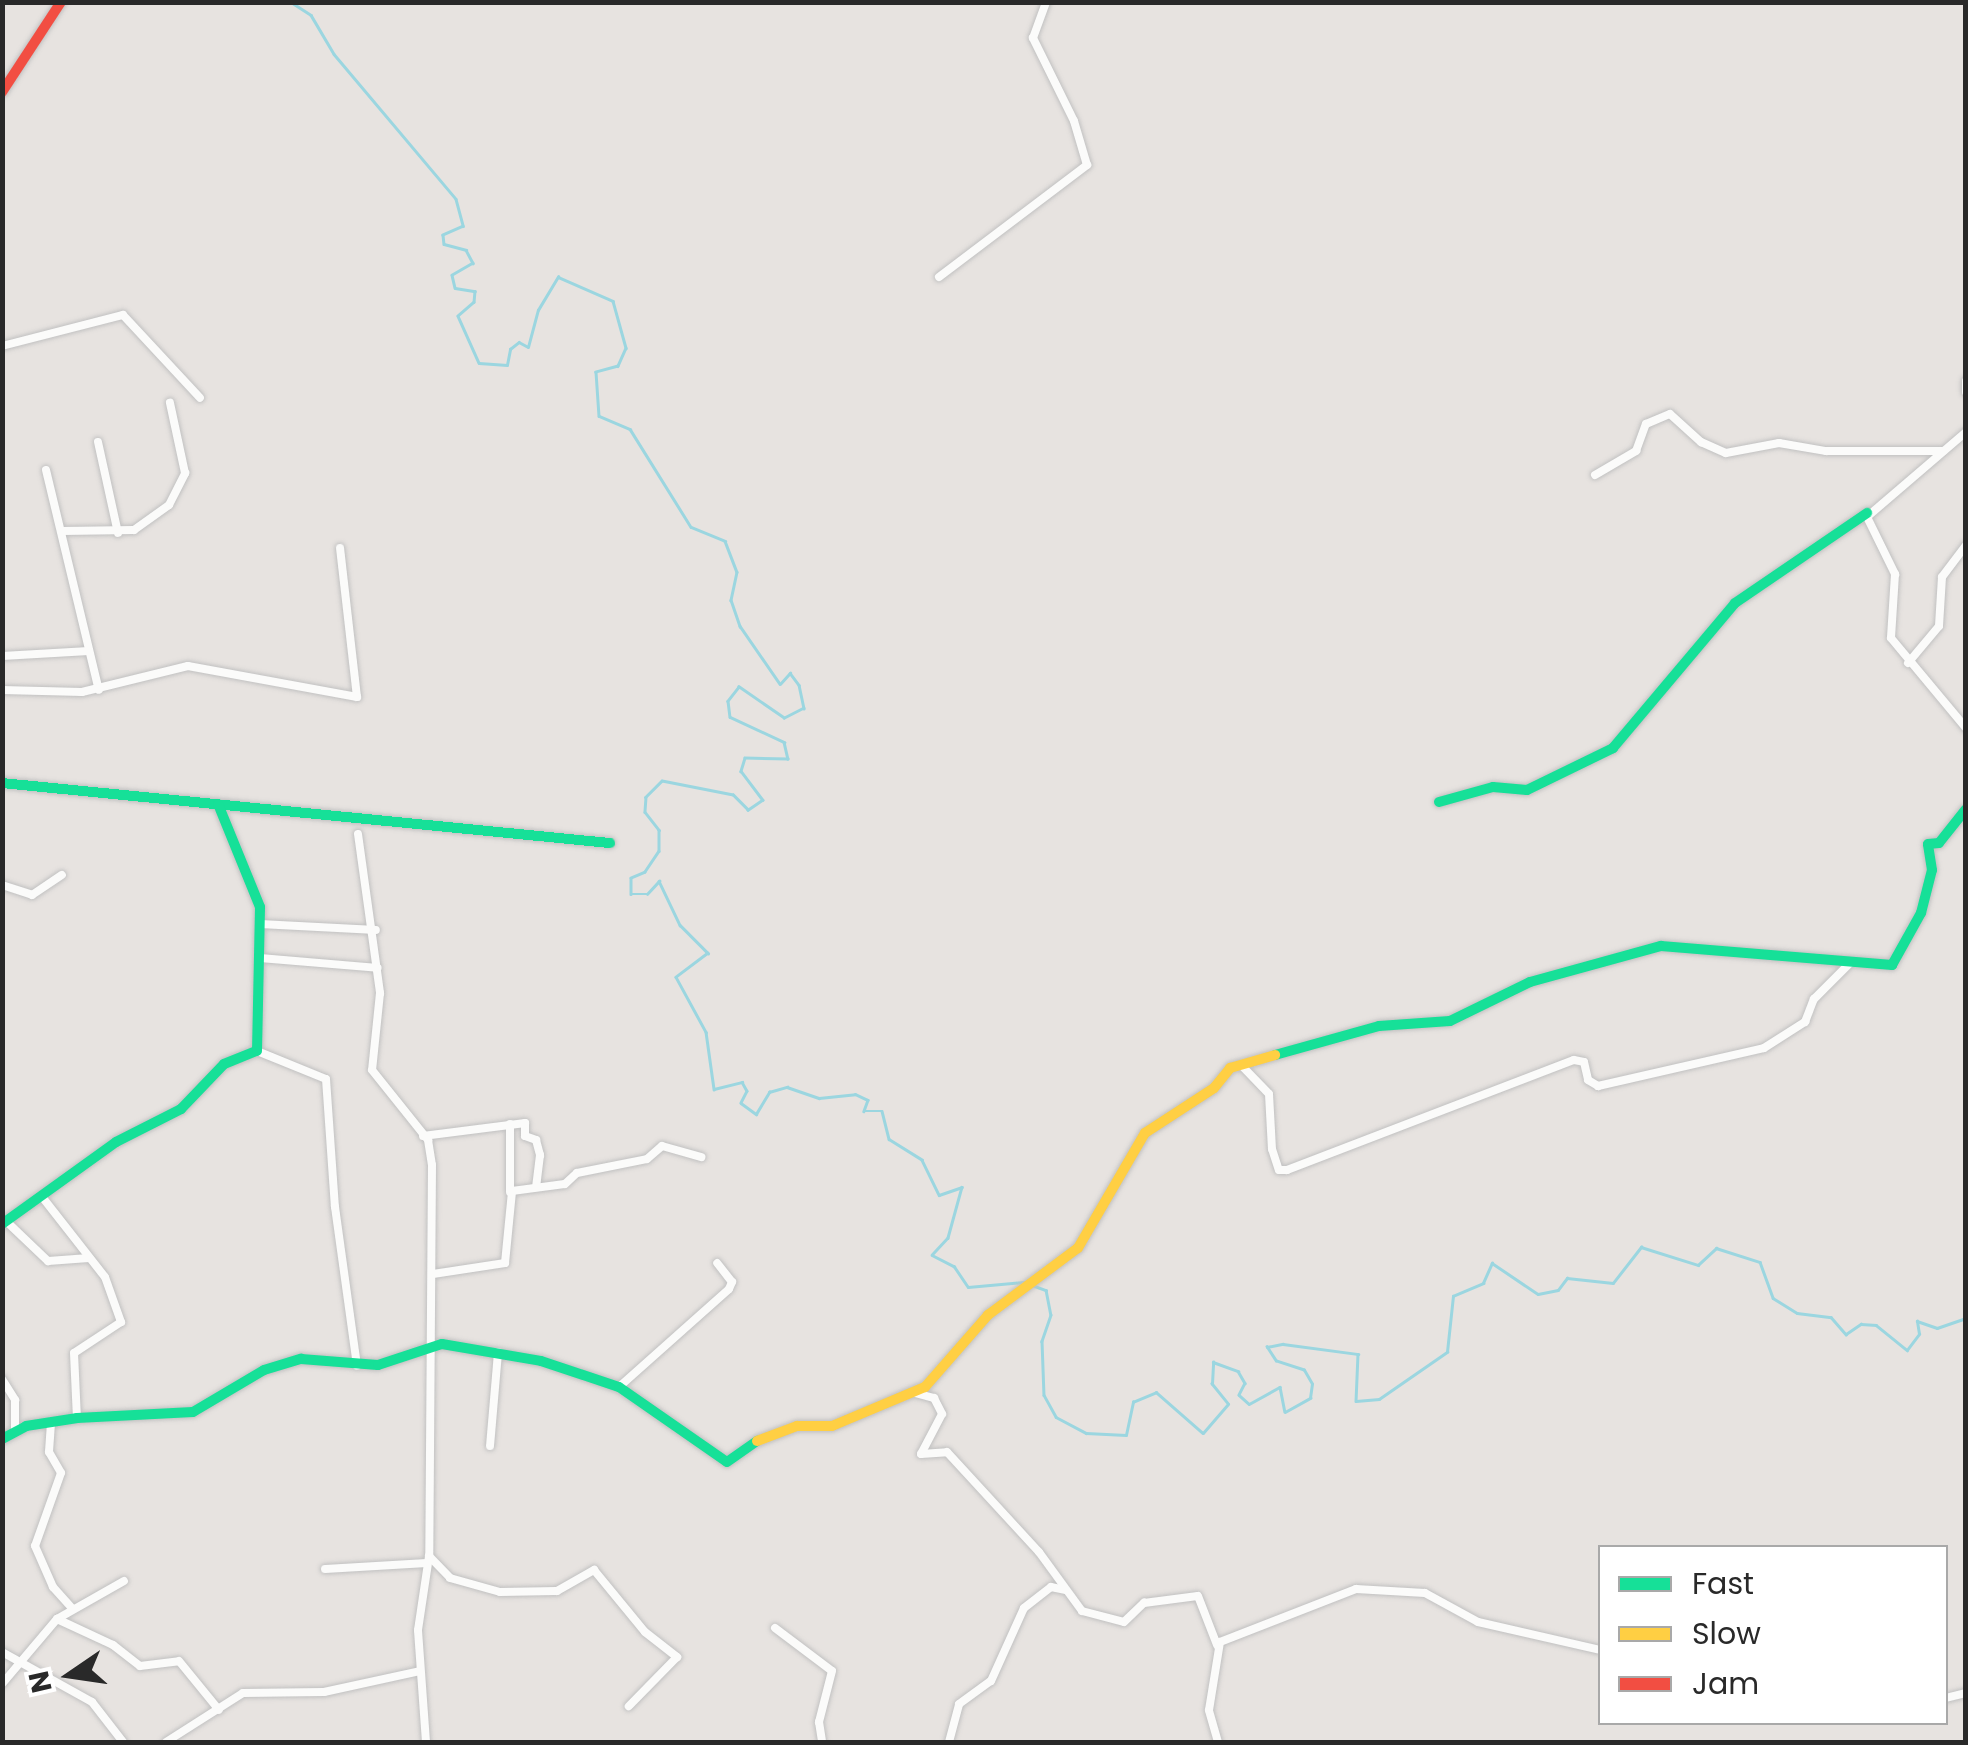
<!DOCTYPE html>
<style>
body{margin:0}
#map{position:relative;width:1968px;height:1745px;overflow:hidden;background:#e7e3e0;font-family:Poppins,sans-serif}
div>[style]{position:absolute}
.stream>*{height:2.5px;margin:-1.25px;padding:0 1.25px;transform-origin:1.25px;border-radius:1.25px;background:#9bd6e0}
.roads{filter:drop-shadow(0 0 2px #c1c1c1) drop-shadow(0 0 2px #c1c1c1)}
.street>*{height:8px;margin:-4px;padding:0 4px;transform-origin:4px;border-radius:4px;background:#fbfbfa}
.fast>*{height:10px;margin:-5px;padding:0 5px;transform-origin:5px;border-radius:5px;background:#16e098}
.slow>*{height:10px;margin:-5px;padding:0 5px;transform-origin:5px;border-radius:5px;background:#ffcf43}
.jam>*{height:10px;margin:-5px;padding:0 5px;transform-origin:5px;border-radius:5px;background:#f24e42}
span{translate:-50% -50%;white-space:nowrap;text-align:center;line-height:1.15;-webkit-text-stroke:10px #fff;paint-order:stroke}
.frame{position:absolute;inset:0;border:5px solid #292929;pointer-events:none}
.legend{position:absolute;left:1598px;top:1545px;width:350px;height:180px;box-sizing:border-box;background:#fff;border:2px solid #a9a9a9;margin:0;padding:12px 18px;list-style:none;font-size:30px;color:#292929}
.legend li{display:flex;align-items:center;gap:20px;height:50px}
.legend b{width:50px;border:2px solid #a9a9a9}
.north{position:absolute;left:20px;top:1625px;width:100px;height:100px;-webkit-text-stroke:8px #fff;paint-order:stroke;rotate:257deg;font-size:28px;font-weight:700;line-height:40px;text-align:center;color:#292929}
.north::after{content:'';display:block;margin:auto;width:35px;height:45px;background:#292929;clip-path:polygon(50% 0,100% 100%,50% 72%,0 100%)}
</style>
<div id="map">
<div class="stream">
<i style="left:291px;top:2px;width:24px;rotate:33deg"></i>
<i style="left:311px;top:15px;width:45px;rotate:59.5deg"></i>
<i style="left:334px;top:54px;width:189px;rotate:49.9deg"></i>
<i style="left:456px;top:199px;width:28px;rotate:75deg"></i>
<i style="left:463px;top:226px;width:22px;rotate:156deg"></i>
<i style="left:443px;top:235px;width:9px;rotate:84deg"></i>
<i style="left:444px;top:244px;width:23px;rotate:15deg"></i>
<i style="left:466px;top:250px;width:15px;rotate:62deg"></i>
<i style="left:473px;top:263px;width:24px;rotate:150deg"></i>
<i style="left:452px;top:275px;width:13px;rotate:77deg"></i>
<i style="left:455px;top:288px;width:20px;rotate:9deg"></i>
<i style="left:475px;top:291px;width:11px;rotate:95deg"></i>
<i style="left:474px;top:302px;width:21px;rotate:139deg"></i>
<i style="left:458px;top:316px;width:51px;rotate:65.9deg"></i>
<i style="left:479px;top:363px;width:28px;rotate:4deg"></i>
<i style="left:507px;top:365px;width:16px;rotate:-79deg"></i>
<i style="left:510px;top:349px;width:11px;rotate:-38deg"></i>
<i style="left:519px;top:342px;width:10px;rotate:29deg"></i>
<i style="left:528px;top:347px;width:38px;rotate:-75deg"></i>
<i style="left:538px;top:310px;width:39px;rotate:-59deg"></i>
<i style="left:558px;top:277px;width:60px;rotate:23.6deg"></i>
<i style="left:613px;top:301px;width:49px;rotate:74.5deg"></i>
<i style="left:626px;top:348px;width:20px;rotate:114deg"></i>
<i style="left:618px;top:366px;width:23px;rotate:165deg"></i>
<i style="left:596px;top:372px;width:44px;rotate:86.1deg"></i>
<i style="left:599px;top:416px;width:34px;rotate:23deg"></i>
<i style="left:630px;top:429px;width:115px;rotate:58.1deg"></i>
<i style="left:691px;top:527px;width:37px;rotate:22deg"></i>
<i style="left:725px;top:541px;width:33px;rotate:69deg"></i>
<i style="left:737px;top:572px;width:29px;rotate:102deg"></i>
<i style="left:731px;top:600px;width:28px;rotate:71deg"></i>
<i style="left:740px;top:626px;width:70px;rotate:55.4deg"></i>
<i style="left:780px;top:684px;width:15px;rotate:-48deg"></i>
<i style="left:790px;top:673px;width:15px;rotate:53deg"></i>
<i style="left:799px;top:685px;width:24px;rotate:78deg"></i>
<i style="left:804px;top:708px;width:22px;rotate:153deg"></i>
<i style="left:784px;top:718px;width:55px;rotate:-145.4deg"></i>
<i style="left:739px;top:687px;width:18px;rotate:128deg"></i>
<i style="left:728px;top:701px;width:16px;rotate:83deg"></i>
<i style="left:730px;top:717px;width:60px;rotate:24.8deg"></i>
<i style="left:784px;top:742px;width:17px;rotate:77deg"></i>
<i style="left:788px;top:759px;width:43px;rotate:-178.7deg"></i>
<i style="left:745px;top:758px;width:14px;rotate:107deg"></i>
<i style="left:741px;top:771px;width:36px;rotate:53deg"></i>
<i style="left:763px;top:800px;width:18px;rotate:146deg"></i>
<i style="left:748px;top:810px;width:21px;rotate:-135deg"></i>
<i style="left:733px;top:795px;width:72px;rotate:-168.8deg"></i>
<i style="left:662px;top:781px;width:23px;rotate:135deg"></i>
<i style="left:646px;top:797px;width:15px;rotate:94deg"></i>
<i style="left:645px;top:812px;width:23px;rotate:52deg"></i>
<i style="left:659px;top:830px;width:21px;rotate:90deg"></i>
<i style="left:659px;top:851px;width:25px;rotate:124deg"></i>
<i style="left:645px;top:872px;width:15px;rotate:157deg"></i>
<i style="left:631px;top:878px;width:16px;rotate:90deg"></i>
<i style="left:631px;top:894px;width:16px"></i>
<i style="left:647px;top:894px;width:18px;rotate:-47deg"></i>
<i style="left:659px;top:881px;width:49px;rotate:64.5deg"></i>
<i style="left:680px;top:925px;width:40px;rotate:45deg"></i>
<i style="left:708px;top:953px;width:40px;rotate:143deg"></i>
<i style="left:676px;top:977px;width:63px;rotate:61.4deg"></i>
<i style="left:706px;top:1032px;width:58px;rotate:82deg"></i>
<i style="left:714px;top:1089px;width:29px;rotate:-14deg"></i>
<i style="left:742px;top:1082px;width:10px;rotate:61deg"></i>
<i style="left:747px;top:1091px;width:13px;rotate:117deg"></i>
<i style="left:741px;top:1103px;width:19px;rotate:36deg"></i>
<i style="left:756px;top:1114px;width:26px;rotate:-59deg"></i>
<i style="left:769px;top:1092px;width:19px;rotate:-16deg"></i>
<i style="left:787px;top:1087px;width:34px;rotate:19deg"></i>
<i style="left:819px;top:1098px;width:36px;rotate:-6deg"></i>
<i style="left:855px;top:1094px;width:14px;rotate:25deg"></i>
<i style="left:868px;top:1100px;width:12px;rotate:110deg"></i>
<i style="left:864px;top:1111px;width:18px"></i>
<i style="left:882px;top:1111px;width:29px;rotate:76deg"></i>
<i style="left:889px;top:1139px;width:39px;rotate:32deg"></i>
<i style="left:922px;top:1160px;width:39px;rotate:64deg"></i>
<i style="left:939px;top:1195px;width:24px;rotate:-19deg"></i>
<i style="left:962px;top:1187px;width:53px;rotate:105.4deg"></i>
<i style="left:948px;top:1238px;width:23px;rotate:133deg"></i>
<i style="left:932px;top:1255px;width:25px;rotate:27deg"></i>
<i style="left:954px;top:1266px;width:25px;rotate:56deg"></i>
<i style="left:968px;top:1287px;width:56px;rotate:-5.1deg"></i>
<i style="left:1032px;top:1285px;width:15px;rotate:20deg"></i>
<i style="left:1046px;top:1290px;width:25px;rotate:79deg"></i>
<i style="left:1051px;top:1315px;width:28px;rotate:109deg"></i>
<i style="left:1042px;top:1341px;width:54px;rotate:87.9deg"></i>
<i style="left:1044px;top:1395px;width:25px;rotate:61deg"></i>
<i style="left:1056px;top:1417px;width:34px;rotate:28deg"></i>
<i style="left:1086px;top:1433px;width:40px;rotate:2.9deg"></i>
<i style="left:1126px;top:1435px;width:34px;rotate:-78deg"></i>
<i style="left:1133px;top:1402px;width:25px;rotate:-23deg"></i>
<i style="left:1156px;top:1392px;width:62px;rotate:41.1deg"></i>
<i style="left:1203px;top:1433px;width:38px;rotate:-49deg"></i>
<i style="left:1228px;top:1404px;width:26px;rotate:-129deg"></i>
<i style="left:1212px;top:1384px;width:22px;rotate:-87deg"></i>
<i style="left:1213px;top:1362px;width:27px;rotate:20deg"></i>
<i style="left:1238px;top:1371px;width:14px;rotate:60deg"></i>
<i style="left:1245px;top:1383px;width:13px;rotate:117deg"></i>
<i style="left:1239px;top:1395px;width:13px;rotate:42deg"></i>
<i style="left:1249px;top:1404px;width:35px;rotate:-29deg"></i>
<i style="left:1280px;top:1387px;width:25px;rotate:79deg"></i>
<i style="left:1285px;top:1412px;width:29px;rotate:-29deg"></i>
<i style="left:1310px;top:1398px;width:14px;rotate:-82deg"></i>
<i style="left:1312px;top:1384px;width:16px;rotate:-120deg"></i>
<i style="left:1304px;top:1370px;width:29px;rotate:-162deg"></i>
<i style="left:1276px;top:1361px;width:17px;rotate:-123deg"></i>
<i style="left:1267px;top:1347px;width:16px;rotate:-11deg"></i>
<i style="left:1283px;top:1344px;width:76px;rotate:7.6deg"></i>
<i style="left:1358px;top:1354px;width:47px;rotate:92.4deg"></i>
<i style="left:1356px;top:1401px;width:23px;rotate:-5deg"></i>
<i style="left:1379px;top:1399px;width:83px;rotate:-34.7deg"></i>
<i style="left:1447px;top:1352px;width:56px;rotate:-83.9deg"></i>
<i style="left:1453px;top:1296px;width:33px;rotate:-23deg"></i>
<i style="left:1483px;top:1283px;width:22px;rotate:-66deg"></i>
<i style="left:1492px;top:1263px;width:55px;rotate:34deg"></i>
<i style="left:1538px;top:1294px;width:20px;rotate:-11deg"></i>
<i style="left:1558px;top:1290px;width:15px;rotate:-53deg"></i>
<i style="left:1567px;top:1278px;width:46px;rotate:6.2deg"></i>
<i style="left:1613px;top:1283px;width:46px;rotate:-52.1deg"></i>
<i style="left:1641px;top:1247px;width:60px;rotate:17.5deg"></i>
<i style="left:1698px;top:1265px;width:25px;rotate:-43deg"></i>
<i style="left:1716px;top:1248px;width:46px;rotate:17.7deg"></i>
<i style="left:1760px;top:1262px;width:38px;rotate:70deg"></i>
<i style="left:1773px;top:1298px;width:28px;rotate:32deg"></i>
<i style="left:1797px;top:1313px;width:34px;rotate:7deg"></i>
<i style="left:1831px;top:1317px;width:23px;rotate:49deg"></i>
<i style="left:1846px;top:1334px;width:18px;rotate:-34deg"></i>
<i style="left:1861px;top:1324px;width:15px;rotate:4deg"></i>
<i style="left:1876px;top:1325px;width:40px;rotate:39deg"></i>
<i style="left:1907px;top:1350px;width:20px;rotate:-53deg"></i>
<i style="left:1919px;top:1334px;width:13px;rotate:-99deg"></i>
<i style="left:1917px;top:1321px;width:21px;rotate:19deg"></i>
<i style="left:1937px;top:1328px;width:31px;rotate:-19deg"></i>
</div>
<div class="roads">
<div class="street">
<i style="left:939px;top:277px;width:186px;rotate:-37.1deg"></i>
<i style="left:1087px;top:165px;width:46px;rotate:-106.5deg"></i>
<i style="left:1074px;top:121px;width:93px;rotate:-116.3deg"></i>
<i style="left:1033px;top:38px;width:38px;rotate:-70deg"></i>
<i style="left:2px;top:346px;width:125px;rotate:-14.4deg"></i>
<i style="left:123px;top:315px;width:113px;rotate:47.1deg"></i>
<i style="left:1966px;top:381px;width:11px;rotate:90deg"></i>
<i style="left:1966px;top:432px;width:130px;rotate:139.4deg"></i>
<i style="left:1867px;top:517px;width:64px;rotate:63.8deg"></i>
<i style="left:1895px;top:574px;width:64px;rotate:93.6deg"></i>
<i style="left:1891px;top:638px;width:117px;rotate:50.2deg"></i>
<i style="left:98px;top:442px;width:93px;rotate:77.6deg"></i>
<i style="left:46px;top:470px;width:226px;rotate:76.5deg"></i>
<i style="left:1595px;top:475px;width:48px;rotate:-30.3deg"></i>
<i style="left:1636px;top:451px;width:29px;rotate:-70deg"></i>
<i style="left:1646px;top:424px;width:26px;rotate:-23deg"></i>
<i style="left:1670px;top:414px;width:42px;rotate:42.1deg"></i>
<i style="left:1701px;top:442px;width:27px;rotate:24deg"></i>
<i style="left:1726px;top:453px;width:54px;rotate:-10.7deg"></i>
<i style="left:1779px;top:443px;width:48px;rotate:9.7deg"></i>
<i style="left:1826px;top:451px;width:117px"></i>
<i style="left:62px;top:531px;width:72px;rotate:-0.8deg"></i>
<i style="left:134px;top:530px;width:43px;rotate:-35.5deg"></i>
<i style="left:169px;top:505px;width:36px;rotate:-63deg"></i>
<i style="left:185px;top:473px;width:72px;rotate:-102.1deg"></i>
<i style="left:2px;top:656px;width:87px;rotate:-3.3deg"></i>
<i style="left:1908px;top:663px;width:48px;rotate:-50deg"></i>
<i style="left:1939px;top:626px;width:49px;rotate:-86.5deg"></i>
<i style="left:1942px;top:577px;width:40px;rotate:-53deg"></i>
<i style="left:2px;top:690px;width:80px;rotate:1.4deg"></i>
<i style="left:82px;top:692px;width:109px;rotate:-13.8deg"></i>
<i style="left:188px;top:666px;width:172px;rotate:10.4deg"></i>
<i style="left:357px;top:697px;width:150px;rotate:-96.5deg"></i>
<i style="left:358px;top:834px;width:161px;rotate:82.1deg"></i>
<i style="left:380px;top:993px;width:77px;rotate:95.9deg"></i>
<i style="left:372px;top:1070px;width:90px;rotate:51.3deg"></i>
<i style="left:428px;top:1140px;width:25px;rotate:81deg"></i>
<i style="left:432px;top:1165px;width:391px;rotate:90.4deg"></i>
<i style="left:429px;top:1556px;width:30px;rotate:46deg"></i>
<i style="left:450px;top:1578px;width:52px;rotate:15.6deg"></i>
<i style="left:500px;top:1592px;width:57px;rotate:-1deg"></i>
<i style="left:557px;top:1591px;width:43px;rotate:-29.6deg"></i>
<i style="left:594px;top:1570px;width:80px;rotate:50.6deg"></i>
<i style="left:645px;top:1632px;width:41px;rotate:38deg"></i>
<i style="left:677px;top:1657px;width:69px;rotate:134.4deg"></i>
<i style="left:2px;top:885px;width:32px;rotate:18deg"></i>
<i style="left:32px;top:895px;width:36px;rotate:-34deg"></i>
<i style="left:260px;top:924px;width:116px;rotate:3deg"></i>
<i style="left:260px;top:958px;width:118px;rotate:4.8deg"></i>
<i style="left:257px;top:1051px;width:74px;rotate:22.1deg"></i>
<i style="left:326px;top:1079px;width:128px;rotate:86deg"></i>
<i style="left:335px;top:1207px;width:160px;rotate:82.1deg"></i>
<i style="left:1243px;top:1067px;width:37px;rotate:46deg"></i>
<i style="left:1269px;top:1094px;width:55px;rotate:86.9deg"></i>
<i style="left:1272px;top:1149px;width:22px;rotate:72deg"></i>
<i style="left:1279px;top:1170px;width:8px"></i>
<i style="left:1287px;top:1170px;width:307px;rotate:-21deg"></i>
<i style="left:1574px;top:1060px;width:10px;rotate:11deg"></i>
<i style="left:1584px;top:1062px;width:18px;rotate:77deg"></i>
<i style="left:1588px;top:1080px;width:12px;rotate:31deg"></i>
<i style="left:1598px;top:1086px;width:170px;rotate:-12.9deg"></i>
<i style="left:1764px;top:1048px;width:49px;rotate:-32.4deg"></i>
<i style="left:1805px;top:1022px;width:25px;rotate:-69deg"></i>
<i style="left:1814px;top:999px;width:52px;rotate:-45deg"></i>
<i style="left:423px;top:1136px;width:103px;rotate:-7.3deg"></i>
<i style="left:525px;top:1123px;width:13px;rotate:90deg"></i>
<i style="left:525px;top:1136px;width:12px;rotate:20deg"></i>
<i style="left:536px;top:1140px;width:16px;rotate:75deg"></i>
<i style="left:540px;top:1155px;width:32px;rotate:97deg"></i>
<i style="left:510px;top:1192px;width:68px;rotate:-90deg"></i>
<i style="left:43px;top:1198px;width:100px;rotate:51.9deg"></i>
<i style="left:105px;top:1277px;width:48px;rotate:70.4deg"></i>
<i style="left:121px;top:1322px;width:56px;rotate:146.6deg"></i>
<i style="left:74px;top:1353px;width:65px;rotate:87.4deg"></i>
<i style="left:7px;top:1222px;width:57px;rotate:43.6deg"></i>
<i style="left:48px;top:1261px;width:41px;rotate:-4.2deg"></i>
<i style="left:433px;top:1274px;width:73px;rotate:-8.7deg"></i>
<i style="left:505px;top:1263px;width:72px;rotate:-84.4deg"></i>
<i style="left:512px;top:1191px;width:53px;rotate:-7.5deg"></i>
<i style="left:565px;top:1184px;width:16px;rotate:-43deg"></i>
<i style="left:577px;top:1173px;width:71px;rotate:-11.3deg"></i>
<i style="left:647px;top:1159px;width:20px;rotate:-41deg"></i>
<i style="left:662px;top:1146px;width:41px;rotate:15.8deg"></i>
<i style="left:2px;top:1379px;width:25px;rotate:58deg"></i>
<i style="left:15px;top:1400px;width:30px;rotate:90deg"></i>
<i style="left:619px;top:1387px;width:147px;rotate:-41.7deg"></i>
<i style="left:729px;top:1289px;width:8px;rotate:-67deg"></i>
<i style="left:732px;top:1282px;width:24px;rotate:-128deg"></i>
<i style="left:915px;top:1393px;width:20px;rotate:15deg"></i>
<i style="left:934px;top:1398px;width:18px;rotate:63deg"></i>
<i style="left:942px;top:1414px;width:45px;rotate:117.7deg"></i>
<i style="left:921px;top:1454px;width:26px;rotate:-4deg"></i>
<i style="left:947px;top:1452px;width:136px;rotate:47.4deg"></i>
<i style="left:1039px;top:1552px;width:73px;rotate:53.9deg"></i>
<i style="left:1082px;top:1611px;width:43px;rotate:14.7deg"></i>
<i style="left:1124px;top:1622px;width:28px;rotate:-44deg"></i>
<i style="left:1144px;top:1603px;width:54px;rotate:-7.4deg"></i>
<i style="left:1198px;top:1596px;width:53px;rotate:68.8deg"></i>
<i style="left:51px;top:1423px;width:29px;rotate:94deg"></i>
<i style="left:49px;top:1452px;width:24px;rotate:60deg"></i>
<i style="left:61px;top:1473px;width:77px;rotate:109.6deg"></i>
<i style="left:35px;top:1546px;width:45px;rotate:66.3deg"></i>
<i style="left:53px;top:1587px;width:27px;rotate:48deg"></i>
<i style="left:490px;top:1446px;width:94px;rotate:-85.1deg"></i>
<i style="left:325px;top:1569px;width:102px;rotate:-3.4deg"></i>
<i style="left:57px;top:1619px;width:62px;rotate:24.9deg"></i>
<i style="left:113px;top:1645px;width:34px;rotate:38deg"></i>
<i style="left:140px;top:1666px;width:39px;rotate:-7deg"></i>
<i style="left:179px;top:1661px;width:63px;rotate:50.8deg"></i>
<i style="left:775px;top:1628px;width:71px;rotate:37deg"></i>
<i style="left:832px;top:1671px;width:53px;rotate:104.3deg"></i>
<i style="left:819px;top:1722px;width:20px;rotate:81deg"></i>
<i style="left:2px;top:1652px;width:103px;rotate:29.1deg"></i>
<i style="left:92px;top:1702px;width:51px;rotate:52.2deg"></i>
<i style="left:2px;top:1684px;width:85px;rotate:-49.8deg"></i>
<i style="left:57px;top:1619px;width:77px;rotate:-29.6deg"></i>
<i style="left:1946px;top:1698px;width:21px;rotate:-14deg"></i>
<i style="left:166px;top:1742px;width:91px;rotate:-32.5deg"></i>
<i style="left:243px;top:1693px;width:81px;rotate:-0.7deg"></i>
<i style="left:324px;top:1692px;width:98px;rotate:-12.3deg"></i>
<i style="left:426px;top:1742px;width:112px;rotate:-94.1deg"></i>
<i style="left:418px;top:1630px;width:75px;rotate:-81.5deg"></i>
<i style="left:949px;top:1742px;width:39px;rotate:-75deg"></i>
<i style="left:959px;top:1704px;width:39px;rotate:-36deg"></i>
<i style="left:991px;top:1681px;width:80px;rotate:-65.7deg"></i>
<i style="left:1024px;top:1608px;width:34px;rotate:-38deg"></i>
<i style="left:1051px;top:1587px;width:14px;rotate:12deg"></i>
<i style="left:1218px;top:1742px;width:33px;rotate:-106deg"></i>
<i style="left:1209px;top:1710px;width:69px;rotate:-80.8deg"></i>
<i style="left:1220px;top:1642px;width:146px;rotate:-21.3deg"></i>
<i style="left:1356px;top:1589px;width:69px;rotate:3.3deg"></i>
<i style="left:1425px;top:1593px;width:60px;rotate:28.7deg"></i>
<i style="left:1478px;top:1622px;width:125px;rotate:12.9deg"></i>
</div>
<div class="fast">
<i style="left:2px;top:783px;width:611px;rotate:5.64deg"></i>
<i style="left:1439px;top:802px;width:56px;rotate:-15.5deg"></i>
<i style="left:1493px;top:787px;width:34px;rotate:5deg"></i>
<i style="left:1527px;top:790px;width:96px;rotate:-26deg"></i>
<i style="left:1613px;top:748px;width:189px;rotate:-49.9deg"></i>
<i style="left:1735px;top:603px;width:160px;rotate:-34.3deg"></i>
<i style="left:1275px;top:1055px;width:108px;rotate:-15.6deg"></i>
<i style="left:1379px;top:1026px;width:71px;rotate:-4deg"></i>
<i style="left:1450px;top:1021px;width:89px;rotate:-26deg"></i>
<i style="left:1530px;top:982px;width:136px;rotate:-15.4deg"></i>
<i style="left:1661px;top:946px;width:232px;rotate:4.7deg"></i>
<i style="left:1892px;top:965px;width:60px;rotate:-60.9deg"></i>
<i style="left:1921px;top:913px;width:44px;rotate:-75.7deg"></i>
<i style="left:1932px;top:870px;width:26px;rotate:-99deg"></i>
<i style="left:1928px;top:844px;width:11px;rotate:-5deg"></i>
<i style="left:1939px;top:843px;width:43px;rotate:-51.5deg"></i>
<i style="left:2px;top:1224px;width:140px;rotate:-35.7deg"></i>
<i style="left:116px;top:1142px;width:73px;rotate:-26.9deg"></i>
<i style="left:181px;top:1109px;width:62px;rotate:-46.3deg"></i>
<i style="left:224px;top:1064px;width:35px;rotate:-22deg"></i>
<i style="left:257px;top:1051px;width:144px;rotate:-88.8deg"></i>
<i style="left:260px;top:907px;width:111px;rotate:-112.2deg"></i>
<i style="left:2px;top:1439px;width:27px;rotate:-28deg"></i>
<i style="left:26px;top:1426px;width:52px;rotate:-8.9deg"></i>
<i style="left:77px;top:1418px;width:116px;rotate:-3deg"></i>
<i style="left:193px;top:1412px;width:82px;rotate:-30.6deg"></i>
<i style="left:264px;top:1370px;width:39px;rotate:-17deg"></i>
<i style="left:301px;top:1359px;width:77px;rotate:4.5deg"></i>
<i style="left:378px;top:1365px;width:67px;rotate:-18.2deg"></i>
<i style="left:442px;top:1344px;width:100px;rotate:9.7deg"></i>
<i style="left:541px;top:1361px;width:82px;rotate:18.4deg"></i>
<i style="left:619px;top:1387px;width:131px;rotate:34.8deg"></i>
<i style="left:727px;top:1462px;width:37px;rotate:-35deg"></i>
</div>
<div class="slow">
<i style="left:757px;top:1441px;width:43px;rotate:-20.6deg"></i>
<i style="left:797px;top:1426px;width:35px"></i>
<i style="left:832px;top:1426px;width:101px;rotate:-22.8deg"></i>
<i style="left:925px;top:1387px;width:96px;rotate:-48.8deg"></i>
<i style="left:988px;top:1315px;width:112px;rotate:-36.7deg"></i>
<i style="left:1078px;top:1248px;width:133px;rotate:-59.8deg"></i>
<i style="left:1145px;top:1133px;width:82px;rotate:-33.1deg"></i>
<i style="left:1214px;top:1088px;width:26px;rotate:-51deg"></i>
<i style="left:1230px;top:1068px;width:47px;rotate:-16.1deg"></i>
</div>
<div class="jam">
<i style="left:2px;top:92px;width:108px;rotate:-56.8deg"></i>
</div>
</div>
<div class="frame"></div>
<ul class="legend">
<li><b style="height:12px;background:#16e098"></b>Fast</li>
<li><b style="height:12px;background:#ffcf43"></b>Slow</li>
<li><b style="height:12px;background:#f24e42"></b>Jam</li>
</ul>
<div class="north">N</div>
</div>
